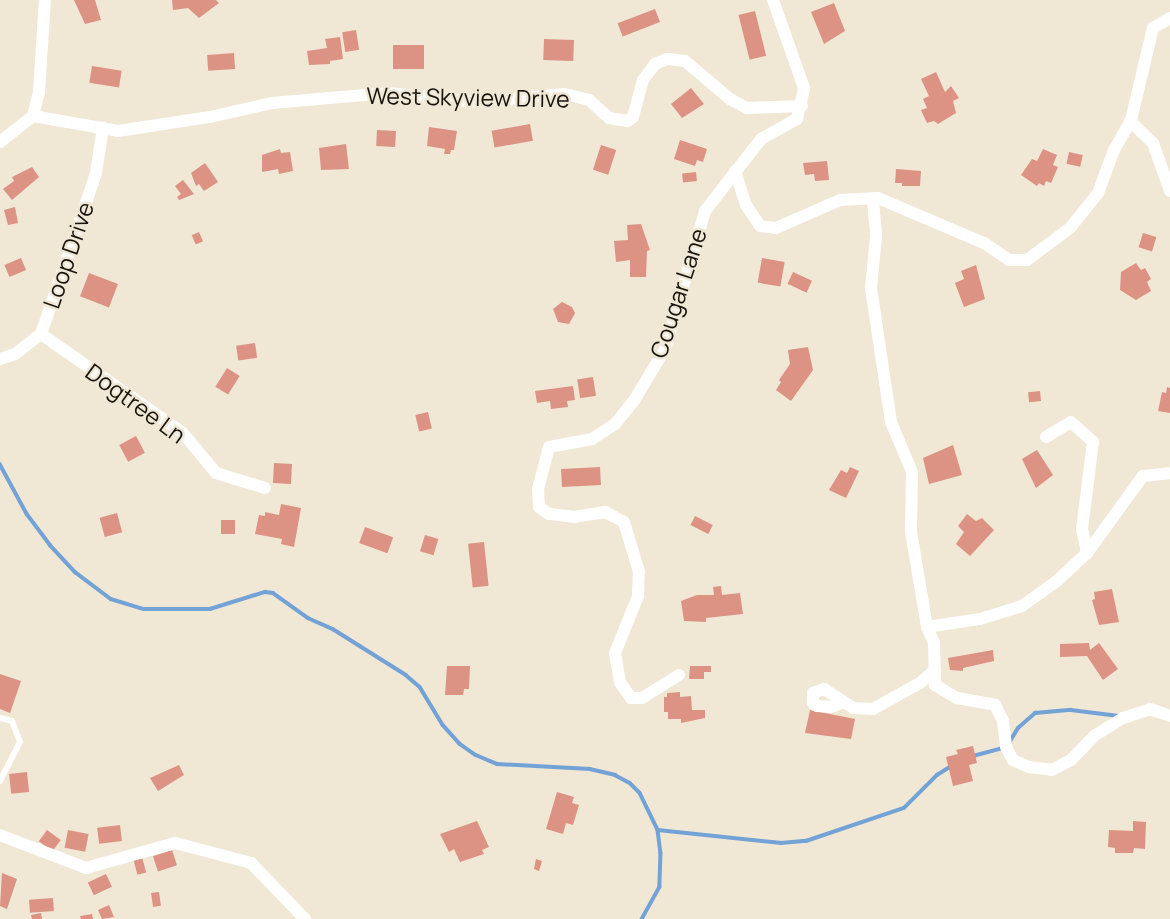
<!DOCTYPE html>
<style>
body{margin:0}
#map{position:relative;width:1170px;height:919px;overflow:hidden;background:#f0e7d5;font-family:Manrope,sans-serif}
div>[style]{position:absolute}
.stream>*{height:3.5px;margin:-1.75px;padding:0 1.75px;transform-origin:1.75px;border-radius:1.75px;background:#72a2d6}
.building>*{inset:0;background:#dd9383;transform-origin:0 0}
.service>*{height:6px;margin:-3px;padding:0 3px;transform-origin:3px;border-radius:3px;background:#fff}
.minor>*{height:12px;margin:-6px;padding:0 6px;transform-origin:6px;border-radius:6px;background:#fff}
span{translate:-50% -50%;white-space:nowrap;text-align:center;line-height:1.15;-webkit-text-stroke:5px #f0e7d5;paint-order:stroke}
.street-label{font-size:23px;color:#17140e}
</style>
<div id="map">
<div class="stream">
<i style="left:0;top:464px;width:57px;rotate:61.6deg"></i>
<i style="left:27px;top:514px;width:39px;rotate:53deg"></i>
<i style="left:50px;top:545px;width:37px;rotate:47deg"></i>
<i style="left:75px;top:572px;width:45px;rotate:36.9deg"></i>
<i style="left:111px;top:599px;width:34px;rotate:17deg"></i>
<i style="left:144px;top:609px;width:66px"></i>
<i style="left:210px;top:609px;width:58px;rotate:-17.2deg"></i>
<i style="left:265px;top:592px;width:8px;rotate:7deg"></i>
<i style="left:273px;top:593px;width:43px;rotate:35.5deg"></i>
<i style="left:308px;top:618px;width:27px;rotate:24deg"></i>
<i style="left:333px;top:629px;width:86px;rotate:32.2deg"></i>
<i style="left:406px;top:675px;width:18px;rotate:41deg"></i>
<i style="left:420px;top:687px;width:44px;rotate:58.8deg"></i>
<i style="left:443px;top:725px;width:25px;rotate:48deg"></i>
<i style="left:460px;top:744px;width:19px;rotate:35deg"></i>
<i style="left:476px;top:755px;width:23px;rotate:23deg"></i>
<i style="left:497px;top:764px;width:93px;rotate:3.1deg"></i>
<i style="left:590px;top:769px;width:26px;rotate:13deg"></i>
<i style="left:615px;top:775px;width:17px;rotate:28deg"></i>
<i style="left:630px;top:783px;width:14px;rotate:45deg"></i>
<i style="left:640px;top:793px;width:41px;rotate:64.1deg"></i>
<i style="left:658px;top:830px;width:23px;rotate:83deg"></i>
<i style="left:661px;top:853px;width:34px;rotate:92deg"></i>
<i style="left:660px;top:887px;width:37px;rotate:119deg"></i>
<i style="left:1009px;top:743px;width:17px;rotate:-59deg"></i>
<i style="left:1018px;top:728px;width:23px;rotate:-41deg"></i>
<i style="left:1035px;top:713px;width:36px;rotate:-5deg"></i>
<i style="left:1071px;top:710px;width:48px;rotate:7.1deg"></i>
<i style="left:973px;top:756px;width:31px;rotate:-15deg"></i>
<i style="left:658px;top:830px;width:124px;rotate:6deg"></i>
<i style="left:781px;top:843px;width:25px;rotate:-5deg"></i>
<i style="left:806px;top:841px;width:103px;rotate:-18.6deg"></i>
<i style="left:904px;top:808px;width:47px;rotate:-45deg"></i>
<i style="left:937px;top:775px;width:15px;rotate:-32deg"></i>
</div>
<div class="building">
<i style="clip-path:polygon(74px 0,95px 0,101px 20px,85px 24px)"></i>
<i style="clip-path:polygon(172px 0,216px 0,219px 3px,199px 18px,188px 8px,173px 10px)"></i>
<i style="clip-path:polygon(834px 3px,845px 31px,824px 44px,811px 12px)"></i>
<i style="left:655px;top:9px;width:14px;height:40px;rotate:69deg"></i>
<i style="left:755px;top:11px;width:46px;height:17px;rotate:76deg"></i>
<i style="left:356px;top:30px;width:20px;height:14px;rotate:81deg"></i>
<i style="clip-path:polygon(340px 37px,343px 59px,330px 61px,330px 64px,309px 65px,307px 51px,327px 48px,325px 39px)"></i>
<i style="left:544px;top:39px;width:30px;height:21px;rotate:2deg"></i>
<i style="left:424px;top:45px;width:24px;height:31px;rotate:90deg"></i>
<i style="left:234px;top:53px;width:16px;height:27px;rotate:86deg"></i>
<i style="left:92px;top:66px;width:30px;height:17px;rotate:9deg"></i>
<i style="clip-path:polygon(936px 72px,945px 92px,951px 86px,959px 98px,953px 101px,956px 113px,938px 124px,934px 121px,927px 123px,921px 110px,927px 108px,923px 99px,929px 96px,921px 79px)"></i>
<i style="clip-path:polygon(691px 88px,704px 104px,682px 118px,671px 104px)"></i>
<i style="left:530px;top:124px;width:17px;height:39px;rotate:80deg"></i>
<i style="clip-path:polygon(429px 127px,457px 131px,454px 150px,451px 150px,450px 154px,444px 154px,445px 149px,427px 146px)"></i>
<i style="left:377px;top:130px;width:19px;height:16px;rotate:3deg"></i>
<i style="clip-path:polygon(680px 140px,707px 149px,703px 162px,697px 160px,695px 166px,674px 159px)"></i>
<i style="clip-path:polygon(346px 144px,349px 169px,321px 170px,319px 148px)"></i>
<i style="left:601px;top:145px;width:16px;height:26px;rotate:18deg"></i>
<i style="clip-path:polygon(280px 149px,281px 153px,290px 152px,293px 171px,279px 174px,278px 169px,262px 172px,262px 155px)"></i>
<i style="clip-path:polygon(1043px 149px,1057px 155px,1053px 165px,1058px 167px,1051px 183px,1046px 181px,1044px 186px,1039px 183px,1037px 186px,1021px 175px,1032px 159px,1037px 161px)"></i>
<i style="left:1069px;top:152px;width:14px;height:12px;rotate:12deg"></i>
<i style="clip-path:polygon(827px 161px,829px 180px,815px 181px,814px 174px,805px 175px,803px 163px)"></i>
<i style="clip-path:polygon(205px 163px,218px 182px,204px 191px,199px 184px,196px 186px,191px 173px)"></i>
<i style="clip-path:polygon(32px 167px,39px 177px,12px 200px,3px 189px,14px 181px,12px 177px)"></i>
<i style="clip-path:polygon(896px 169px,921px 171px,920px 186px,902px 186px,902px 183px,895px 183px)"></i>
<i style="left:696px;top:172px;width:9px;height:14px;rotate:84deg"></i>
<i style="clip-path:polygon(183px 180px,194px 194px,179px 200px,177px 197px,181px 194px,175px 186px)"></i>
<i style="clip-path:polygon(15px 207px,18px 223px,8px 225px,4px 210px)"></i>
<i style="clip-path:polygon(641px 224px,650px 250px,647px 251px,646px 277px,630px 277px,630px 260px,616px 262px,614px 241px,628px 240px,627px 225px)"></i>
<i style="left:199px;top:232px;width:10px;height:8px;rotate:66deg"></i>
<i style="left:1143px;top:233px;width:14px;height:15px;rotate:17deg"></i>
<i style="left:21px;top:258px;width:13px;height:18px;rotate:67deg"></i>
<i style="left:762px;top:258px;width:23px;height:25px;rotate:10deg"></i>
<i style="clip-path:polygon(1136px 263px,1141px 270px,1145px 268px,1151px 279px,1147px 282px,1151px 291px,1136px 300px,1120px 290px,1121px 272px)"></i>
<i style="clip-path:polygon(976px 265px,985px 299px,964px 307px,955px 283px,964px 279px,961px 271px)"></i>
<i style="left:793px;top:272px;width:21px;height:13px;rotate:25deg"></i>
<i style="left:89px;top:273px;width:31px;height:25px;rotate:21deg"></i>
<i style="clip-path:polygon(562px 302px,572px 307px,575px 313px,569px 324px,558px 322px,553px 309px)"></i>
<i style="left:255px;top:343px;width:15px;height:19px;rotate:82deg"></i>
<i style="clip-path:polygon(808px 347px,813px 370px,791px 401px,776px 390px,781px 382px,779px 380px,790px 364px,788px 350px)"></i>
<i style="left:227px;top:368px;width:15px;height:22px;rotate:32deg"></i>
<i style="left:593px;top:377px;width:19px;height:16px;rotate:81deg"></i>
<i style="clip-path:polygon(573px 386px,575px 400px,567px 401px,568px 407px,551px 409px,550px 401px,537px 403px,535px 391px)"></i>
<i style="clip-path:polygon(1167px 387px,1170px 388px,1170px 413px,1158px 411px,1162px 392px,1166px 393px)"></i>
<i style="left:1040px;top:391px;width:10px;height:12px;rotate:84deg"></i>
<i style="left:428px;top:412px;width:17px;height:13px;rotate:77deg"></i>
<i style="left:136px;top:436px;width:19px;height:19px;rotate:62deg"></i>
<i style="clip-path:polygon(953px 445px,962px 475px,929px 484px,923px 458px)"></i>
<i style="clip-path:polygon(1037px 450px,1053px 475px,1036px 488px,1022px 459px)"></i>
<i style="left:274px;top:463px;width:18px;height:20px;rotate:3deg"></i>
<i style="left:600px;top:467px;width:18px;height:39px;rotate:87deg"></i>
<i style="clip-path:polygon(850px 467px,859px 471px,846px 498px,829px 490px,841px 470px,847px 473px)"></i>
<i style="clip-path:polygon(281px 504px,301px 508px,294px 547px,281px 544px,282px 539px,255px 534px,259px 515px,265px 516px,265px 512px,279px 515px)"></i>
<i style="left:117px;top:513px;width:20px;height:18px;rotate:75deg"></i>
<i style="clip-path:polygon(967px 514px,976px 521px,982px 518px,994px 530px,970px 556px,956px 544px,964px 532px,958px 526px)"></i>
<i style="left:695px;top:516px;width:20px;height:10px;rotate:27deg"></i>
<i style="left:221px;top:520px;width:14px;height:14px"></i>
<i style="left:365px;top:527px;width:30px;height:17px;rotate:20deg"></i>
<i style="left:425px;top:535px;width:14px;height:17px;rotate:17deg"></i>
<i style="left:484px;top:542px;width:44px;height:16px;rotate:84deg"></i>
<i style="clip-path:polygon(721px 586px,722px 595px,740px 593px,743px 614px,706px 618px,706px 622px,684px 621px,681px 601px,697px 595px,714px 595px,713px 587px)"></i>
<i style="clip-path:polygon(1112px 589px,1119px 622px,1099px 625px,1092px 600px,1095px 599px,1094px 592px)"></i>
<i style="clip-path:polygon(1089px 643px,1090px 650px,1099px 643px,1118px 669px,1103px 680px,1087px 656px,1060px 657px,1060px 644px)"></i>
<i style="clip-path:polygon(993px 650px,994px 661px,963px 668px,963px 671px,950px 670px,948px 658px)"></i>
<i style="clip-path:polygon(447px 666px,470px 666px,469px 689px,464px 689px,463px 695px,445px 695px)"></i>
<i style="clip-path:polygon(690px 666px,711px 666px,711px 672px,704px 672px,704px 679px,689px 679px)"></i>
<i style="clip-path:polygon(0 674px,21px 681px,10px 713px,0 709px)"></i>
<i style="clip-path:polygon(680px 692px,680px 697px,691px 696px,692px 710px,705px 710px,705px 718px,681px 723px,681px 719px,668px 719px,668px 712px,664px 712px,664px 697px,667px 697px,667px 693px)"></i>
<i style="clip-path:polygon(810px 710px,855px 719px,851px 739px,805px 733px)"></i>
<i style="clip-path:polygon(973px 746px,977px 763px,969px 765px,973px 781px,953px 786px,946px 757px,958px 754px,956px 750px)"></i>
<i style="clip-path:polygon(179px 765px,184px 775px,158px 791px,150px 778px)"></i>
<i style="left:27px;top:772px;width:20px;height:18px;rotate:84deg"></i>
<i style="clip-path:polygon(557px 792px,574px 797px,572px 803px,579px 805px,573px 825px,566px 823px,563px 834px,546px 829px)"></i>
<i style="clip-path:polygon(477px 821px,489px 847px,482px 850px,484px 854px,460px 862px,454px 849px,449px 852px,440px 834px)"></i>
<i style="clip-path:polygon(1133px 821px,1146px 822px,1145px 849px,1134px 848px,1133px 853px,1115px 853px,1115px 848px,1108px 847px,1109px 830px,1133px 831px)"></i>
<i style="left:120px;top:825px;width:16px;height:23px;rotate:83deg"></i>
<i style="left:47px;top:830px;width:17px;height:14px;rotate:36deg"></i>
<i style="left:68px;top:830px;width:21px;height:18px;rotate:11deg"></i>
<i style="left:172px;top:850px;width:16px;height:20px;rotate:72deg"></i>
<i style="left:142px;top:857px;width:16px;height:9px;rotate:75deg"></i>
<i style="clip-path:polygon(536px 859px,542px 861px,539px 871px,534px 869px)"></i>
<i style="clip-path:polygon(2px 873px,17px 879px,7px 909px,0 906px)"></i>
<i style="left:106px;top:874px;width:14px;height:20px;rotate:65deg"></i>
<i style="left:159px;top:892px;width:14px;height:8px;rotate:82deg"></i>
<i style="left:53px;top:898px;width:13px;height:24px;rotate:86deg"></i>
<i style="clip-path:polygon(109px 905px,114px 917px,102px 919px,98px 910px)"></i>
<i style="clip-path:polygon(41px 913px,42px 919px,32px 919px,31px 915px)"></i>
<i style="clip-path:polygon(92px 914px,93px 919px,81px 919px,80px 916px)"></i>
</div>
<div class="service">
<i style="left:0;top:718px;width:12px;rotate:14deg"></i>
<i style="left:12px;top:721px;width:22px;rotate:69deg"></i>
<i style="left:20px;top:742px;width:44px;rotate:117.1deg"></i>
</div>
<div class="minor">
<i style="left:33px;top:116px;width:25px;rotate:-76deg"></i>
<i style="left:39px;top:92px;width:92px;rotate:-86.3deg"></i>
<i style="left:1130px;top:121px;width:32px;rotate:44deg"></i>
<i style="left:1153px;top:143px;width:51px;rotate:70.5deg"></i>
<i style="left:0;top:142px;width:42px;rotate:-38.2deg"></i>
<i style="left:33px;top:116px;width:86px;rotate:10deg"></i>
<i style="left:118px;top:131px;width:93px;rotate:-8.7deg"></i>
<i style="left:210px;top:117px;width:64px;rotate:-12.7deg"></i>
<i style="left:272px;top:103px;width:116px;rotate:-4.9deg"></i>
<i style="left:388px;top:93px;width:88px;rotate:5.8deg"></i>
<i style="left:476px;top:102px;width:88px;rotate:-5.2deg"></i>
<i style="left:564px;top:94px;width:26px;rotate:13deg"></i>
<i style="left:589px;top:100px;width:27px;rotate:42deg"></i>
<i style="left:609px;top:118px;width:19px;rotate:9deg"></i>
<i style="left:628px;top:121px;width:6px;rotate:-39deg"></i>
<i style="left:633px;top:117px;width:38px;rotate:-75deg"></i>
<i style="left:643px;top:80px;width:20px;rotate:-53deg"></i>
<i style="left:655px;top:64px;width:13px;rotate:-23deg"></i>
<i style="left:667px;top:59px;width:18px;rotate:6deg"></i>
<i style="left:685px;top:61px;width:59px;rotate:40.2deg"></i>
<i style="left:730px;top:99px;width:19px;rotate:28deg"></i>
<i style="left:747px;top:108px;width:55px;rotate:-2.1deg"></i>
<i style="left:735px;top:171px;width:36px;rotate:72deg"></i>
<i style="left:746px;top:205px;width:25px;rotate:56deg"></i>
<i style="left:760px;top:226px;width:16px;rotate:7deg"></i>
<i style="left:776px;top:228px;width:70px;rotate:-23.6deg"></i>
<i style="left:840px;top:200px;width:38px;rotate:-3deg"></i>
<i style="left:878px;top:198px;width:115px;rotate:23deg"></i>
<i style="left:984px;top:243px;width:30px;rotate:34deg"></i>
<i style="left:1009px;top:260px;width:18px"></i>
<i style="left:1027px;top:260px;width:54px;rotate:-36.7deg"></i>
<i style="left:1070px;top:228px;width:45px;rotate:-51.3deg"></i>
<i style="left:1098px;top:193px;width:46px;rotate:-69.6deg"></i>
<i style="left:1114px;top:150px;width:34px;rotate:-60deg"></i>
<i style="left:1131px;top:120px;width:95px;rotate:-76.6deg"></i>
<i style="left:1153px;top:28px;width:20px;rotate:-30deg"></i>
<i style="left:873px;top:200px;width:36px;rotate:85deg"></i>
<i style="left:876px;top:236px;width:52px;rotate:95.5deg"></i>
<i style="left:871px;top:288px;width:135px;rotate:81.5deg"></i>
<i style="left:891px;top:422px;width:54px;rotate:67.2deg"></i>
<i style="left:912px;top:472px;width:60px;rotate:91deg"></i>
<i style="left:911px;top:532px;width:96px;rotate:80.4deg"></i>
<i style="left:927px;top:627px;width:54px;rotate:-8.6deg"></i>
<i style="left:980px;top:619px;width:44px;rotate:-17.2deg"></i>
<i style="left:1022px;top:606px;width:44px;rotate:-35.8deg"></i>
<i style="left:1058px;top:580px;width:40px;rotate:-43deg"></i>
<i style="left:1087px;top:553px;width:95px;rotate:-54deg"></i>
<i style="left:1143px;top:476px;width:27px;rotate:-6deg"></i>
<i style="left:41px;top:334px;width:173px;rotate:34.9deg"></i>
<i style="left:183px;top:433px;width:52px;rotate:50.5deg"></i>
<i style="left:216px;top:473px;width:51px;rotate:17deg"></i>
<i style="left:0;top:359px;width:16px;rotate:-18deg"></i>
<i style="left:15px;top:354px;width:33px;rotate:-38deg"></i>
<i style="left:41px;top:334px;width:170px;rotate:-71.1deg"></i>
<i style="left:96px;top:173px;width:46px;rotate:-81.2deg"></i>
<i style="left:1046px;top:437px;width:29px;rotate:-31deg"></i>
<i style="left:1071px;top:422px;width:30px;rotate:42deg"></i>
<i style="left:1093px;top:442px;width:88px;rotate:97.2deg"></i>
<i style="left:1082px;top:529px;width:25px;rotate:78deg"></i>
<i style="left:927px;top:627px;width:17px;rotate:66deg"></i>
<i style="left:934px;top:643px;width:42px;rotate:88.6deg"></i>
<i style="left:935px;top:685px;width:26px;rotate:31deg"></i>
<i style="left:957px;top:698px;width:39px;rotate:10deg"></i>
<i style="left:995px;top:705px;width:18px;rotate:63deg"></i>
<i style="left:1003px;top:721px;width:26px;rotate:83deg"></i>
<i style="left:1006px;top:747px;width:15px;rotate:62deg"></i>
<i style="left:1013px;top:760px;width:17px;rotate:24deg"></i>
<i style="left:1029px;top:767px;width:23px;rotate:7deg"></i>
<i style="left:1052px;top:770px;width:21px;rotate:-28deg"></i>
<i style="left:1071px;top:760px;width:33px;rotate:-46deg"></i>
<i style="left:1094px;top:736px;width:34px;rotate:-32deg"></i>
<i style="left:1123px;top:718px;width:28px;rotate:-18deg"></i>
<i style="left:1150px;top:709px;width:21px;rotate:19deg"></i>
<i style="left:679px;top:675px;width:44px;rotate:148.1deg"></i>
<i style="left:642px;top:698px;width:11px;rotate:180deg"></i>
<i style="left:631px;top:698px;width:19px;rotate:-125deg"></i>
<i style="left:620px;top:682px;width:29px;rotate:-100deg"></i>
<i style="left:615px;top:653px;width:61px;rotate:-68deg"></i>
<i style="left:638px;top:596px;width:24px;rotate:-88deg"></i>
<i style="left:639px;top:572px;width:52px;rotate:-106.7deg"></i>
<i style="left:624px;top:522px;width:21px;rotate:-152deg"></i>
<i style="left:605px;top:512px;width:30px;rotate:171deg"></i>
<i style="left:575px;top:517px;width:26px;rotate:-173deg"></i>
<i style="left:549px;top:514px;width:12px;rotate:-145deg"></i>
<i style="left:539px;top:507px;width:18px;rotate:-93deg"></i>
<i style="left:538px;top:489px;width:43px;rotate:-75.3deg"></i>
<i style="left:549px;top:447px;width:44px;rotate:-10.5deg"></i>
<i style="left:592px;top:439px;width:27px;rotate:-33deg"></i>
<i style="left:615px;top:424px;width:32px;rotate:-51deg"></i>
<i style="left:635px;top:399px;width:58px;rotate:-59deg"></i>
<i style="left:665px;top:349px;width:144px;rotate:-73.8deg"></i>
<i style="left:705px;top:211px;width:91px;rotate:-52.1deg"></i>
<i style="left:761px;top:139px;width:41px;rotate:-29.1deg"></i>
<i style="left:797px;top:119px;width:32px;rotate:-77deg"></i>
<i style="left:804px;top:88px;width:93px;rotate:-109.4deg"></i>
<i style="left:841px;top:703px;width:11px;rotate:158deg"></i>
<i style="left:831px;top:707px;width:14px;rotate:-176deg"></i>
<i style="left:817px;top:706px;width:5px;rotate:-143deg"></i>
<i style="left:813px;top:703px;width:10px;rotate:-90deg"></i>
<i style="left:813px;top:693px;width:12px;rotate:-20deg"></i>
<i style="left:824px;top:689px;width:35px;rotate:33deg"></i>
<i style="left:853px;top:708px;width:20px;rotate:3deg"></i>
<i style="left:873px;top:709px;width:54px;rotate:-29deg"></i>
<i style="left:920px;top:683px;width:20px;rotate:-41deg"></i>
<i style="left:0;top:835px;width:92px;rotate:21deg"></i>
<i style="left:86px;top:868px;width:92px;rotate:-15.7deg"></i>
<i style="left:175px;top:843px;width:79px;rotate:14.7deg"></i>
<i style="left:251px;top:863px;width:78px;rotate:46deg"></i>
</div>
<div class="street-label">
<span style="left:468px;top:97px;rotate:1deg">West Skyview Drive</span>
<span style="left:68px;top:255px;rotate:-71deg">Loop Drive</span>
<span style="left:678px;top:293px;rotate:-72deg">Cougar Lane</span>
<span style="left:136px;top:403px;rotate:36deg">Dogtree Ln</span>
</div>
</div>
